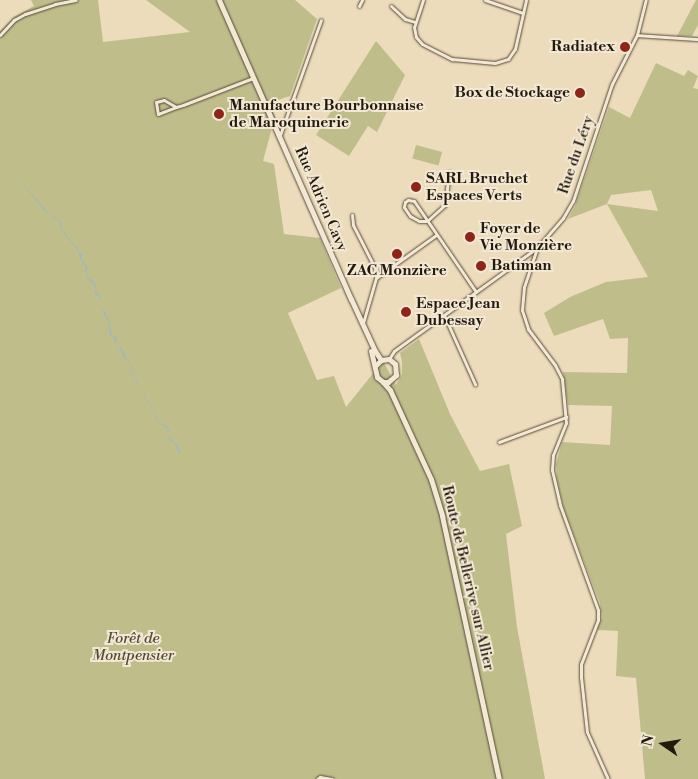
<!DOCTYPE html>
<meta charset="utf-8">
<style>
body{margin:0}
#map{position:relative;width:698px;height:779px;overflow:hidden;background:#ecdcbb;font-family:"Libre Bodoni",serif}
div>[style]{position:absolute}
.green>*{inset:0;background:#bfbe8b;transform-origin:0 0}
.water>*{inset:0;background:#9fb8bc}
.roads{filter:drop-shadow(0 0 1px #554a3a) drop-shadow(0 0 1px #554a3a)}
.minor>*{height:3px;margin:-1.5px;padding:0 1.5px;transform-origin:1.5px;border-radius:1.5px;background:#f3e8d3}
.secondary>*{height:5px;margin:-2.5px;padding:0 2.5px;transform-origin:2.5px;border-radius:2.5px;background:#f3e8d3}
.dots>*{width:14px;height:14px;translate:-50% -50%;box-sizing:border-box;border:2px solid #f3e8d3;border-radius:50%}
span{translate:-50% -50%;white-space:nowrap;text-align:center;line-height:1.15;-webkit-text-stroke:4px #f3e8d3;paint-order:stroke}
.poi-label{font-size:15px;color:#23190f;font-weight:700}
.right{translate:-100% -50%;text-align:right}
.left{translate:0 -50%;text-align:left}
.street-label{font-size:15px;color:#23190f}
.park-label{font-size:15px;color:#524b34;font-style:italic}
.north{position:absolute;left:638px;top:719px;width:50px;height:50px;-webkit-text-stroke:4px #f3e8d3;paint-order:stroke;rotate:283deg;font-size:14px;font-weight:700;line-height:20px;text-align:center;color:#23190f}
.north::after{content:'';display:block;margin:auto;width:18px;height:22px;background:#23190f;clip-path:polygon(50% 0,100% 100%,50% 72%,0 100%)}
</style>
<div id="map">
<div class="green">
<i style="clip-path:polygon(31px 0,98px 0,103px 42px,190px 32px,146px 0,295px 0,317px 19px,290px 96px,269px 103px,275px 117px,263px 161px,274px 164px,284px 234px,320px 238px,341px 288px,288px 313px,317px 380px,334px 376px,346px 407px,383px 361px,396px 385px,402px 374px,402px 362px,400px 353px,419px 339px,450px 414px,480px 471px,509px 464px,522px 526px,506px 534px,517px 627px,545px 779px,0 779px,0 31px,15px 16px,34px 6px)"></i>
<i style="clip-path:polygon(696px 0,698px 0,698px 25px,692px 36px,677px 36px)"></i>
<i style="clip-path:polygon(376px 41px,405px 75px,377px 132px,368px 126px,349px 156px,316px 135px)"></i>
<i style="clip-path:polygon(evenodd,656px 63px,684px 76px,688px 70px,698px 76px,693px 88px,698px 89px,698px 779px,645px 779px,636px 678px,616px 676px,618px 631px,597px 630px,602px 617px,600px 603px,564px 509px,557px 479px,556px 464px,562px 442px,610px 445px,612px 406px,568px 405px,563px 372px,627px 373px,628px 338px,610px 339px,603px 319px,554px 336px,544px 313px,570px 297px,606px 282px,648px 277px,607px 204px,568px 219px,575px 206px,609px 107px,630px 118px,656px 63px,651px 190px,658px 211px,607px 204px,611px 195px,651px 190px)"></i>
<i style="left:416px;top:145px;width:27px;height:14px;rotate:15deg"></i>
</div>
<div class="water">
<i style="clip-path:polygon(16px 175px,50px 215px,61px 221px,61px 228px,75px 246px,79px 247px,78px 251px,82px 254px,82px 260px,88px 268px,86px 271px,88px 277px,96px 284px,95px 290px,101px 297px,102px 310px,105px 312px,110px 323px,109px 326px,111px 329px,111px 333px,117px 339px,116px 342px,124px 352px,125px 356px,130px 362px,133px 376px,137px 380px,140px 391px,145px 394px,145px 399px,149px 401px,154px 414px,158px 420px,159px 422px,166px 426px,170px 430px,167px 432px,169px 437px,171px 438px,171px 440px,176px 443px,180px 451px,179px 455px,175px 443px,170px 441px,167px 432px,168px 429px,158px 422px,154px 415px,149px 402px,144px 399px,145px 395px,140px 391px,136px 380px,132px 376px,130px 363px,123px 356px,118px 345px,114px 341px,115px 339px,109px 334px,110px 330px,108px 326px,109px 323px,102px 311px,101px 298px,95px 294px,94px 284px,90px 282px,87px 276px,85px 271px,86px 268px,81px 260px,77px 248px,74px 246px,60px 228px,60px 221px,53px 218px,43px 209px)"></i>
</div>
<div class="roads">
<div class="minor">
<i style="left:423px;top:0;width:28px;rotate:108deg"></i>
<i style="left:414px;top:27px;width:10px;rotate:79deg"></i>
<i style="left:416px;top:37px;width:9px;rotate:49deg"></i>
<i style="left:422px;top:44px;width:34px;rotate:27deg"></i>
<i style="left:452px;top:59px;width:43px;rotate:5.3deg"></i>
<i style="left:495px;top:63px;width:14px;rotate:-17deg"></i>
<i style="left:508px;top:59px;width:12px;rotate:-55deg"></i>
<i style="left:515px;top:49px;width:50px;rotate:-77.3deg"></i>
<i style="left:485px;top:0;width:40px;rotate:18.9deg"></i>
<i style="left:359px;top:6px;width:7px;rotate:-63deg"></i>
<i style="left:391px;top:6px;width:19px;rotate:43deg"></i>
<i style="left:405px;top:19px;width:10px;rotate:17deg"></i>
<i style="left:0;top:35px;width:21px;rotate:-47deg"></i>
<i style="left:14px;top:20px;width:13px;rotate:-29deg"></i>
<i style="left:25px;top:14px;width:32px;rotate:-18deg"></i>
<i style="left:55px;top:4px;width:21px;rotate:-11deg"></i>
<i style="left:637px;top:35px;width:61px;rotate:3.8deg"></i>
<i style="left:176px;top:107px;width:14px;rotate:-150deg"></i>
<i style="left:164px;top:100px;width:8px;rotate:166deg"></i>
<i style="left:156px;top:102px;width:12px;rotate:81deg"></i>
<i style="left:158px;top:114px;width:19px;rotate:-21deg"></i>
<i style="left:176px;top:107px;width:7px;rotate:-16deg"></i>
<i style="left:183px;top:105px;width:75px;rotate:-21.1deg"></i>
<i style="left:280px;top:135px;width:122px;rotate:-70.4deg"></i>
<i style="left:352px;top:215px;width:10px;rotate:84deg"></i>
<i style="left:353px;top:225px;width:57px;rotate:63deg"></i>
<i style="left:427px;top:221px;width:8px;rotate:180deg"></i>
<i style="left:419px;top:221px;width:10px;rotate:-151deg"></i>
<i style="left:410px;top:216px;width:11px;rotate:-124deg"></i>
<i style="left:404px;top:207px;width:5px;rotate:-79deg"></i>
<i style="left:405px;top:202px;width:4px;rotate:-34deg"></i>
<i style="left:408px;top:200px;width:6px;rotate:9deg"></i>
<i style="left:414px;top:201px;width:110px;rotate:55.7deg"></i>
<i style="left:427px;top:221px;width:24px;rotate:-42deg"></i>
<i style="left:445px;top:205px;width:33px;rotate:-83deg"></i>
<i style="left:537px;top:248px;width:41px;rotate:108.4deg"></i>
<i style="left:524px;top:287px;width:23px;rotate:95deg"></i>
<i style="left:522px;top:310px;width:20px;rotate:72deg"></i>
<i style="left:528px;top:329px;width:45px;rotate:53.1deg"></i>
<i style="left:555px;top:365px;width:16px;rotate:63deg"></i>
<i style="left:562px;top:379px;width:44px;rotate:84.8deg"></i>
<i style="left:566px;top:423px;width:35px;rotate:112deg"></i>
<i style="left:553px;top:455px;width:15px;rotate:94deg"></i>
<i style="left:552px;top:470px;width:36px;rotate:77deg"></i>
<i style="left:560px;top:505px;width:112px;rotate:70.1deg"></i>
<i style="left:598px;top:610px;width:10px;rotate:90deg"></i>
<i style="left:598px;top:620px;width:47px;rotate:111.1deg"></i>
<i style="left:581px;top:664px;width:13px;rotate:90deg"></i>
<i style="left:581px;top:677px;width:55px;rotate:83.8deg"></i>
<i style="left:587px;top:732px;width:51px;rotate:65.9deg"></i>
<i style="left:444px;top:315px;width:76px;rotate:65.8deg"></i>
<i style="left:363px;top:323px;width:47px;rotate:-73.9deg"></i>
<i style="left:376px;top:278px;width:74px;rotate:-35.6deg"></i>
<i style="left:389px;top:359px;width:9px;rotate:-58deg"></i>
<i style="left:394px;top:351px;width:176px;rotate:-35.8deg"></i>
<i style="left:537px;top:248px;width:40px;rotate:-49deg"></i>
<i style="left:563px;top:218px;width:20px;rotate:-60deg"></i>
<i style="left:573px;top:201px;width:123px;rotate:-71.6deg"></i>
<i style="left:612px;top:84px;width:55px;rotate:-63deg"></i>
<i style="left:637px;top:35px;width:36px;rotate:-76deg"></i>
<i style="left:499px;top:442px;width:72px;rotate:-20.5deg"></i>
<i style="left:317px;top:779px;width:4px;rotate:-34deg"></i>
<i style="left:320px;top:777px;width:12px;rotate:9deg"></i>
</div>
<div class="secondary">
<i style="left:219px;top:0;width:327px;rotate:66.2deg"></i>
<i style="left:351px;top:299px;width:57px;rotate:65.2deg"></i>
<i style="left:375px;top:351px;width:11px;rotate:56deg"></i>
<i style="left:371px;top:351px;width:27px;rotate:77deg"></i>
<i style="left:377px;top:377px;width:8px;rotate:40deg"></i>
<i style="left:383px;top:382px;width:5px"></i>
<i style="left:388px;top:382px;width:11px;rotate:-41deg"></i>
<i style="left:396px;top:375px;width:11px;rotate:-95deg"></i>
<i style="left:395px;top:364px;width:8px;rotate:-140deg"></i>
<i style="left:389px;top:359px;width:8px;rotate:173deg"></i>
<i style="left:381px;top:360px;width:7px;rotate:135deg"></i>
<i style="left:383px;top:382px;width:11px;rotate:49deg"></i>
<i style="left:390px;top:390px;width:98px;rotate:65.3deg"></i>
<i style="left:431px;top:479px;width:39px;rotate:73deg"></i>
<i style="left:442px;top:516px;width:269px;rotate:77.8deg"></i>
</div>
</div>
<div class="dots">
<i style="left:625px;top:47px;background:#8f2418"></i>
<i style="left:580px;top:93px;background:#8f2418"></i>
<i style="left:219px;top:114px;background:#8f2418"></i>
<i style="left:416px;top:187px;background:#8f2418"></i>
<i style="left:470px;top:237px;background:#8f2418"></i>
<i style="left:397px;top:254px;background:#8f2418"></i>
<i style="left:481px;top:266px;background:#8f2418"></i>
<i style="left:406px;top:312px;background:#8f2418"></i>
</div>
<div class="poi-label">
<span class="right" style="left:615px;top:47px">Radiatex</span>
<span class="right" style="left:570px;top:93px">Box de Stockage</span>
<span class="left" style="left:229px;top:114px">Manufacture Bourbonnaise<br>de Maroquinerie</span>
<span class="left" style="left:426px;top:187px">SARL Bruchet<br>Espaces Verts</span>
<span class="left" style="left:480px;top:237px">Foyer de<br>Vie Monzière</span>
<span class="left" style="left:491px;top:266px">Batiman</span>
<span style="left:397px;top:271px">ZAC Monzière</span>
<span class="left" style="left:416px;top:312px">Espace Jean<br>Dubessay</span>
</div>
<div class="street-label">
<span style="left:576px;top:155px;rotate:-71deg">Rue du Léry</span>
<span style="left:321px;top:199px;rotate:67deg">Rue Adrien Cavy</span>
<span style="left:468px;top:578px;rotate:77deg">Route de Bellerive sur Allier</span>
</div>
<div class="park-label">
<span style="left:133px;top:647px">Forêt de<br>Montpensier</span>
</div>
<div class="north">N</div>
</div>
